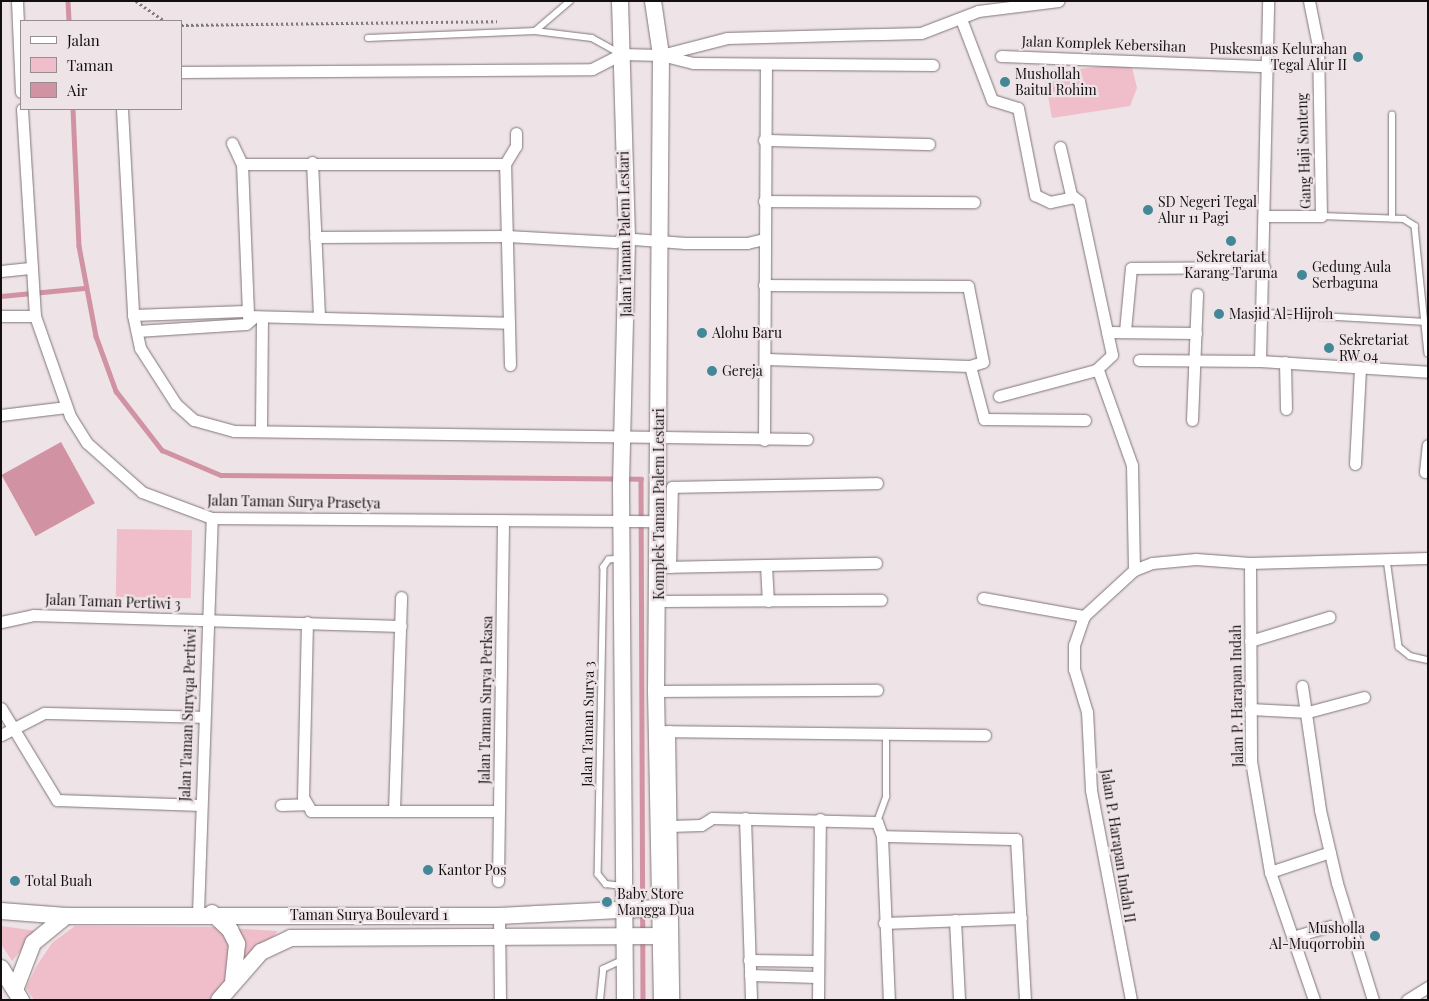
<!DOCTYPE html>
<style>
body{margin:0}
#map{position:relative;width:1429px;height:1001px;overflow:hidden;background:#eee3e6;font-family:"Playfair Display",serif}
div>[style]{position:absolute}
.green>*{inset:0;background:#efbeca;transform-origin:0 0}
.water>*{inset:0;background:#d192a3;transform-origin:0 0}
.stream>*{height:4.5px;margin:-2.25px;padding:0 2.25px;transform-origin:2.25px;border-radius:2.25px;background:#d192a3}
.path>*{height:2.5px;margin-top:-1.25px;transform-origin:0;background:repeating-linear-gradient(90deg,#817a7c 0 2.5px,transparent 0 5px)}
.roads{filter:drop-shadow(0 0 1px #7f7577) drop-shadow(0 0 1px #7f7577)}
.lane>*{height:5.5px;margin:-2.75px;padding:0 2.75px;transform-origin:2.75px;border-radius:2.75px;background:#fff}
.street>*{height:11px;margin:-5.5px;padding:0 5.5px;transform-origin:5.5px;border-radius:5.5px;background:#fff}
.secondary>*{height:16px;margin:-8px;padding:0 8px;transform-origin:8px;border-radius:8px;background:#fff}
.dots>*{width:14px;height:14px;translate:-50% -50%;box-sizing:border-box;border:2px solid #eee3e6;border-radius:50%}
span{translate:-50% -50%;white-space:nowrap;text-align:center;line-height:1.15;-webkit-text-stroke:4.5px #eee3e6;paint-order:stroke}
.street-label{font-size:14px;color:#120f10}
.poi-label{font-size:14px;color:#120f10}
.right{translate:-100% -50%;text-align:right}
.left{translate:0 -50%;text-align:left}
.frame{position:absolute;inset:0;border:2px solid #120f10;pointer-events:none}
.legend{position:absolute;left:20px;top:20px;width:162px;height:90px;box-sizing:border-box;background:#eee3e6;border:1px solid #968e90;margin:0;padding:6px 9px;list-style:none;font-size:15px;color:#120f10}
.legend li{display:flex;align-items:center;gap:10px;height:25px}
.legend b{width:25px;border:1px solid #968e90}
</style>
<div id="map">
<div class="green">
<i style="clip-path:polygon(1131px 63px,1137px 88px,1130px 106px,1052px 118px,1044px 73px)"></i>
<i style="left:117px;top:529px;width:75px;height:68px;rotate:1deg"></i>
<i style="clip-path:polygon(1px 926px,37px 931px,12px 961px,1px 944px)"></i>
<i style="clip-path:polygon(75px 926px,214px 927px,278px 931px,214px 1000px,34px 1000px,26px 988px,36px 967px,52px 943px)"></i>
</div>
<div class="water">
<i style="left:61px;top:442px;width:70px;height:68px;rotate:61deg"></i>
</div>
<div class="stream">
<i style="left:68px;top:1px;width:20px;rotate:87deg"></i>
<i style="left:73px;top:109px;width:137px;rotate:87.5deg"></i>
<i style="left:79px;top:246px;width:92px;rotate:79.3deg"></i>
<i style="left:96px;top:336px;width:59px;rotate:70deg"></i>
<i style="left:116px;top:391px;width:75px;rotate:52.1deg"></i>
<i style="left:162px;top:450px;width:64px;rotate:23deg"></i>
<i style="left:221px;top:475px;width:420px;rotate:0.5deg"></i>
<i style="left:641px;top:479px;width:521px;rotate:89.78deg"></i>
<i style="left:1px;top:296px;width:83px;rotate:-5.5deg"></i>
</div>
<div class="path">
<i style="left:136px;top:1px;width:35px;rotate:35deg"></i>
<i style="left:181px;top:25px;width:316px;rotate:-0.7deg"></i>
</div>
<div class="roads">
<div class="lane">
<i style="left:535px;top:31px;width:46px;rotate:-40.6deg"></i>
<i style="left:368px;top:38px;width:167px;rotate:-2.4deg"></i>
<i style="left:535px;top:31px;width:57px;rotate:7deg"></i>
<i style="left:592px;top:38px;width:31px;rotate:29deg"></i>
<i style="left:1321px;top:216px;width:83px;rotate:2.1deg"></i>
<i style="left:1404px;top:219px;width:13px;rotate:32deg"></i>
<i style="left:1415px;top:226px;width:128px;rotate:84.2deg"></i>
<i style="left:1392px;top:219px;width:104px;rotate:-90deg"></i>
<i style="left:1264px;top:313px;width:160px;rotate:3.2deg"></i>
<i style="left:620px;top:559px;width:11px;rotate:175deg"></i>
<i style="left:609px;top:560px;width:9px;rotate:126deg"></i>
<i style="left:604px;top:567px;width:307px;rotate:91.1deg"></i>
<i style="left:598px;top:874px;width:13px;rotate:51deg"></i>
<i style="left:606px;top:884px;width:16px;rotate:7deg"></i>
<i style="left:1387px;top:559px;width:89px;rotate:82.2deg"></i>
<i style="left:1399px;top:647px;width:14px;rotate:39deg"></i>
<i style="left:1410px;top:656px;width:18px;rotate:13deg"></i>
<i style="left:877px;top:822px;width:27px;rotate:-70deg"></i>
<i style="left:886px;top:797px;width:63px;rotate:-90deg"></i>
<i style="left:600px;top:1000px;width:31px;rotate:-84deg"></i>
<i style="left:603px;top:969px;width:21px;rotate:-25deg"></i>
</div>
<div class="street">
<i style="left:17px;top:1px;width:91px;rotate:87.5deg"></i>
<i style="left:961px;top:19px;width:87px;rotate:69.1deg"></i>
<i style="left:992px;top:100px;width:27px;rotate:17deg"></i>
<i style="left:1018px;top:108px;width:89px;rotate:78.9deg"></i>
<i style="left:1035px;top:195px;width:17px;rotate:25deg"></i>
<i style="left:1050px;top:202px;width:24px;rotate:-12deg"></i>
<i style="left:661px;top:55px;width:68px;rotate:-14.4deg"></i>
<i style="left:727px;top:38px;width:194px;rotate:-1.5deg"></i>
<i style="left:921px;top:33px;width:61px;rotate:-21.1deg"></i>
<i style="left:978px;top:11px;width:81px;rotate:-7.1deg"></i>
<i style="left:1001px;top:56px;width:266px;rotate:2.2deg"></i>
<i style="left:181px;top:72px;width:411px;rotate:-0.4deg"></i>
<i style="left:592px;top:69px;width:33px;rotate:-27deg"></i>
<i style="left:621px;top:54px;width:40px;rotate:1.4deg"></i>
<i style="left:661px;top:55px;width:33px;rotate:14deg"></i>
<i style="left:693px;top:63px;width:240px;rotate:0.5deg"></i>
<i style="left:22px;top:109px;width:207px;rotate:86.4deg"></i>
<i style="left:35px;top:316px;width:106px;rotate:70.7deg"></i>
<i style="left:70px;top:416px;width:32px;rotate:58deg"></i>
<i style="left:87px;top:443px;width:74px;rotate:41.7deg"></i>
<i style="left:142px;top:492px;width:75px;rotate:20.4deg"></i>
<i style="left:212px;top:518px;width:446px;rotate:0.4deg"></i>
<i style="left:122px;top:109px;width:206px;rotate:86.9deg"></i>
<i style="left:133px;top:315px;width:34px;rotate:78deg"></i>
<i style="left:140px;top:348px;width:67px;rotate:57.3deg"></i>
<i style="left:176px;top:404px;width:24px;rotate:42deg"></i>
<i style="left:194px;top:420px;width:41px;rotate:15.4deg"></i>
<i style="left:234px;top:431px;width:573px;rotate:0.8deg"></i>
<i style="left:764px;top:140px;width:165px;rotate:1.4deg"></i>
<i style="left:232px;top:143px;width:23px;rotate:65deg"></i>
<i style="left:1060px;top:147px;width:49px;rotate:77.1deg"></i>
<i style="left:1071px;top:195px;width:10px;rotate:37deg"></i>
<i style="left:1079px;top:201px;width:157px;rotate:77.9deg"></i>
<i style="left:1112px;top:355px;width:22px;rotate:137deg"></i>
<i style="left:312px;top:162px;width:156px;rotate:87.4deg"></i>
<i style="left:242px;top:164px;width:152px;rotate:87.7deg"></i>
<i style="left:248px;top:316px;width:261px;rotate:1.5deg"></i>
<i style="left:242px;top:164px;width:263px"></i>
<i style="left:764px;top:201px;width:210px;rotate:0.3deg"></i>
<i style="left:1265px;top:216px;width:56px"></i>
<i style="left:1321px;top:216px;width:170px;rotate:-91deg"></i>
<i style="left:1318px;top:46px;width:46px;rotate:-101.3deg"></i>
<i style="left:315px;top:237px;width:192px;rotate:-0.3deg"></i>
<i style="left:507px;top:236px;width:108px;rotate:3.2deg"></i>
<i style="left:615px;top:242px;width:12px;rotate:-14deg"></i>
<i style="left:621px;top:238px;width:64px;rotate:4.5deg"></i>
<i style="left:685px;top:243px;width:62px"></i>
<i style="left:747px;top:243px;width:17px;rotate:-13deg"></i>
<i style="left:1px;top:271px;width:31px;rotate:-6deg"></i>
<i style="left:764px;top:285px;width:204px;rotate:0.3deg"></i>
<i style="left:968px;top:286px;width:77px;rotate:78.8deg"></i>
<i style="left:983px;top:362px;width:14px;rotate:163deg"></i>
<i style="left:970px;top:366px;width:205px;rotate:-178deg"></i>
<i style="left:133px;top:315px;width:112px;rotate:-2deg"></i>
<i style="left:1px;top:316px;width:34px"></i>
<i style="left:137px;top:331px;width:109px;rotate:-3.7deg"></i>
<i style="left:246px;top:324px;width:9px;rotate:-41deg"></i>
<i style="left:1125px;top:331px;width:63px;rotate:-84.6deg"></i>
<i style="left:1131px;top:268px;width:133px;rotate:-0.4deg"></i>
<i style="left:1107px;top:332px;width:89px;rotate:0.6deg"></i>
<i style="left:1139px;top:360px;width:121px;rotate:0.5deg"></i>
<i style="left:1260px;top:361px;width:360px;rotate:-88.7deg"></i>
<i style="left:1260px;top:361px;width:168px;rotate:3.7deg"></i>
<i style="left:1285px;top:362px;width:47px;rotate:88.8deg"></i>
<i style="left:510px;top:365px;width:201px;rotate:-91.4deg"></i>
<i style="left:505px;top:164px;width:21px;rotate:-59deg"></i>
<i style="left:516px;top:146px;width:13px;rotate:-90deg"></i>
<i style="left:970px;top:366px;width:55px;rotate:75.2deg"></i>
<i style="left:984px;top:419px;width:101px;rotate:0.6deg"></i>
<i style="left:999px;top:396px;width:100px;rotate:-15deg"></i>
<i style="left:1096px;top:370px;width:4px;rotate:45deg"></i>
<i style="left:1099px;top:373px;width:98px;rotate:70.3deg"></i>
<i style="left:1132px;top:465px;width:105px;rotate:88.9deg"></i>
<i style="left:1px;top:415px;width:66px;rotate:-6.9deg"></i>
<i style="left:1192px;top:420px;width:126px;rotate:-87.7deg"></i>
<i style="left:261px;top:430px;width:111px;rotate:-89.5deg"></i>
<i style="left:764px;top:440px;width:376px;rotate:-89.7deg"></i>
<i style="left:1355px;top:464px;width:97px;rotate:-87deg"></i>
<i style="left:1425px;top:472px;width:27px;rotate:-84deg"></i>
<i style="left:1250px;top:563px;width:198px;rotate:89.7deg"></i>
<i style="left:1251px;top:761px;width:113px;rotate:80.3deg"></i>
<i style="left:1270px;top:872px;width:135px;rotate:71deg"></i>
<i style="left:766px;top:565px;width:36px;rotate:87deg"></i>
<i style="left:665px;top:567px;width:211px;rotate:-1.1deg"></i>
<i style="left:670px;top:567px;width:80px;rotate:-88.6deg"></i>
<i style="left:672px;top:487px;width:205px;rotate:-1.1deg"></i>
<i style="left:983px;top:598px;width:103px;rotate:10.1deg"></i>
<i style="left:659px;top:601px;width:222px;rotate:-0.3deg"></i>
<i style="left:1px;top:622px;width:33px;rotate:-12deg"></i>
<i style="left:33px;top:615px;width:368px;rotate:1.7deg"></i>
<i style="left:307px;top:622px;width:175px;rotate:91.3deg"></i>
<i style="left:303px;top:797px;width:16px;rotate:60deg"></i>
<i style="left:311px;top:811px;width:188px"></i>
<i style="left:1250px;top:641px;width:83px;rotate:-16.9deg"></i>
<i style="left:1302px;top:686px;width:125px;rotate:81.7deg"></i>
<i style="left:1320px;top:810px;width:75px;rotate:76.9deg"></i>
<i style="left:1337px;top:883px;width:122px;rotate:72.9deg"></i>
<i style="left:656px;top:691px;width:221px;rotate:-0.3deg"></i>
<i style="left:1px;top:708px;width:108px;rotate:58.7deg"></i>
<i style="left:57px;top:800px;width:144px;rotate:2deg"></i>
<i style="left:1250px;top:709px;width:58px;rotate:3deg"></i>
<i style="left:1308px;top:712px;width:58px;rotate:-15deg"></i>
<i style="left:657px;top:731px;width:328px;rotate:0.7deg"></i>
<i style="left:669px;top:731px;width:269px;rotate:89.1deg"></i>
<i style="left:1px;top:735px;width:48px;rotate:-27.1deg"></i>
<i style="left:44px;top:713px;width:160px;rotate:1.4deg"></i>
<i style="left:281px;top:805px;width:24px;rotate:-2deg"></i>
<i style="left:394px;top:811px;width:214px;rotate:-88.1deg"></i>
<i style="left:745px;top:818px;width:182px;rotate:88.1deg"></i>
<i style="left:670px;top:826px;width:31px;rotate:-2deg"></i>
<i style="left:701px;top:825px;width:13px;rotate:-32deg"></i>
<i style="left:712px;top:818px;width:165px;rotate:1.4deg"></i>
<i style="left:877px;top:822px;width:15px;rotate:70deg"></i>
<i style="left:882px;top:836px;width:164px;rotate:87.6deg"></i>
<i style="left:882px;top:836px;width:134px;rotate:1.3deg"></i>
<i style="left:1016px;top:839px;width:161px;rotate:86.8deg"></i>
<i style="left:1270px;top:872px;width:63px;rotate:-18.4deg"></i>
<i style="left:498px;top:881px;width:361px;rotate:-89.2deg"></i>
<i style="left:198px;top:913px;width:395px;rotate:-88deg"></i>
<i style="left:499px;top:916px;width:84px;rotate:89.3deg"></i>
<i style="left:955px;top:920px;width:80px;rotate:87.1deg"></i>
<i style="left:884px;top:923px;width:137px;rotate:-2.1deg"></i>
<i style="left:1292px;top:937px;width:40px;rotate:-16deg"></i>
<i style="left:749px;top:960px;width:68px;rotate:0.8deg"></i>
<i style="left:750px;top:975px;width:67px;rotate:1.7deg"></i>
<i style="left:818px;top:1000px;width:181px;rotate:-89.4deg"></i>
<i style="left:1131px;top:1000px;width:214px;rotate:-100.8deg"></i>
<i style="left:1091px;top:790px;width:78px;rotate:-92.9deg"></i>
<i style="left:1087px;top:712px;width:45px;rotate:-106.8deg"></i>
<i style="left:1074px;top:669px;width:24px;rotate:-90deg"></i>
<i style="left:1074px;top:645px;width:31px;rotate:-71deg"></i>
<i style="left:1084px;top:616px;width:68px;rotate:-42.6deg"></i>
<i style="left:1134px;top:570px;width:19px;rotate:-21deg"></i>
<i style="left:1152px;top:563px;width:44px;rotate:-5.2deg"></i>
<i style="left:1196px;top:559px;width:54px;rotate:4.2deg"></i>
<i style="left:1250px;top:563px;width:178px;rotate:-1.6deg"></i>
<i style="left:1407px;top:1000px;width:25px;rotate:-32deg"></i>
</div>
<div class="secondary">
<i style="left:620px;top:1px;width:238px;rotate:88.3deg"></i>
<i style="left:627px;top:239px;width:246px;rotate:91.4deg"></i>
<i style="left:621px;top:485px;width:515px;rotate:89.55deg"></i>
<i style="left:653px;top:1px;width:55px;rotate:81.6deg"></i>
<i style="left:661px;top:55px;width:636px;rotate:90.45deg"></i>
<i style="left:656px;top:691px;width:309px;rotate:88.9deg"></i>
<i style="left:1px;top:911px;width:65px;rotate:4.4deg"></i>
<i style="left:66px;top:916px;width:433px"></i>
<i style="left:499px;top:916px;width:160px;rotate:-2.9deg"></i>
<i style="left:212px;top:913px;width:25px;rotate:43deg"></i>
<i style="left:230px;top:930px;width:16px;rotate:63deg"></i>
<i style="left:237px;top:944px;width:36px;rotate:96deg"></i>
<i style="left:1px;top:968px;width:38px;rotate:58deg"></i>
<i style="left:15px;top:990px;width:50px;rotate:-69deg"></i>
<i style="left:33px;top:943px;width:43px;rotate:-39.3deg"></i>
<i style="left:219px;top:1000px;width:64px;rotate:-48.8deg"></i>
<i style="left:261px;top:952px;width:33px;rotate:-25deg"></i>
<i style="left:291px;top:938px;width:369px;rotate:-0.3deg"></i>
</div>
</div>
<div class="dots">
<i style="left:1358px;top:57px;background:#448897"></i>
<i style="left:1005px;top:82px;background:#448897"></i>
<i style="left:1148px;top:210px;background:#448897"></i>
<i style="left:1231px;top:241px;background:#448897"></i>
<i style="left:1302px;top:275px;background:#448897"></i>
<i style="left:1219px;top:314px;background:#448897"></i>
<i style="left:702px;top:333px;background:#448897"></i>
<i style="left:1329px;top:348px;background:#448897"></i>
<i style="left:712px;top:371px;background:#448897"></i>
<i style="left:428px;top:870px;background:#448897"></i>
<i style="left:15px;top:881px;background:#448897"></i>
<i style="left:607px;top:902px;background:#448897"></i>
<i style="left:1375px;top:936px;background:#448897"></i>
</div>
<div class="street-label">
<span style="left:1104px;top:44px;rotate:2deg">Jalan Komplek Kebersihan</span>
<span style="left:1304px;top:151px;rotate:-92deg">Gang Haji Sonteng</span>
<span style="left:625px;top:234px;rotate:-91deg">Jalan Taman Palem Lestari</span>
<span style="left:294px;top:502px;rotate:1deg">Jalan Taman Surya Prasetya</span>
<span style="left:659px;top:504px;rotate:-90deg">Komplek Taman Palem Lestari</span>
<span style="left:113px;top:602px;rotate:2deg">Jalan Taman Pertiwi 3</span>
<span style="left:1237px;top:696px;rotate:-91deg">Jalan P. Harapan Indah</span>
<span style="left:486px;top:700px;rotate:-89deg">Jalan Taman Surya Perkasa</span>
<span style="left:188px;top:715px;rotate:-88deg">Jalan Taman Suryqa Pertiwi</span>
<span style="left:588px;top:724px;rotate:-89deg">Jalan Taman Surya 3</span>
<span style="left:1118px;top:846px;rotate:81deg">Jalan P. Harapan Indah II</span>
<span style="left:369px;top:915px">Taman Surya Boulevard 1</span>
</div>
<div class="poi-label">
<span class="right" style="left:1347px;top:57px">Puskesmas Kelurahan<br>Tegal Alur II</span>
<span class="left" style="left:1015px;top:82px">Mushollah<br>Baitul Rohim</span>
<span class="left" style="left:1158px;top:210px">SD Negeri Tegal<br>Alur 11 Pagi</span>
<span style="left:1231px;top:265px">Sekretariat<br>Karang Taruna</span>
<span class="left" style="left:1312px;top:275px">Gedung Aula<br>Serbaguna</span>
<span class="left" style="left:1229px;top:314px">Masjid Al-Hijroh</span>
<span class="left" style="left:712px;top:333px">Alohu Baru</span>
<span class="left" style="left:1339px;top:348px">Sekretariat<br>RW 04</span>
<span class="left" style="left:722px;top:371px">Gereja</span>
<span class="left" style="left:438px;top:870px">Kantor Pos</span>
<span class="left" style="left:25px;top:881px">Total Buah</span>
<span class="left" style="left:617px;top:902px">Baby Store<br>Mangga Dua</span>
<span class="right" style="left:1365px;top:936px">Musholla<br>Al-Muqorrobin</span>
</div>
<div class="frame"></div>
<ul class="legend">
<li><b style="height:6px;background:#fff"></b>Jalan</li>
<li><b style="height:14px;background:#efbeca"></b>Taman</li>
<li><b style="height:14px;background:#d192a3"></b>Air</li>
</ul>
</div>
